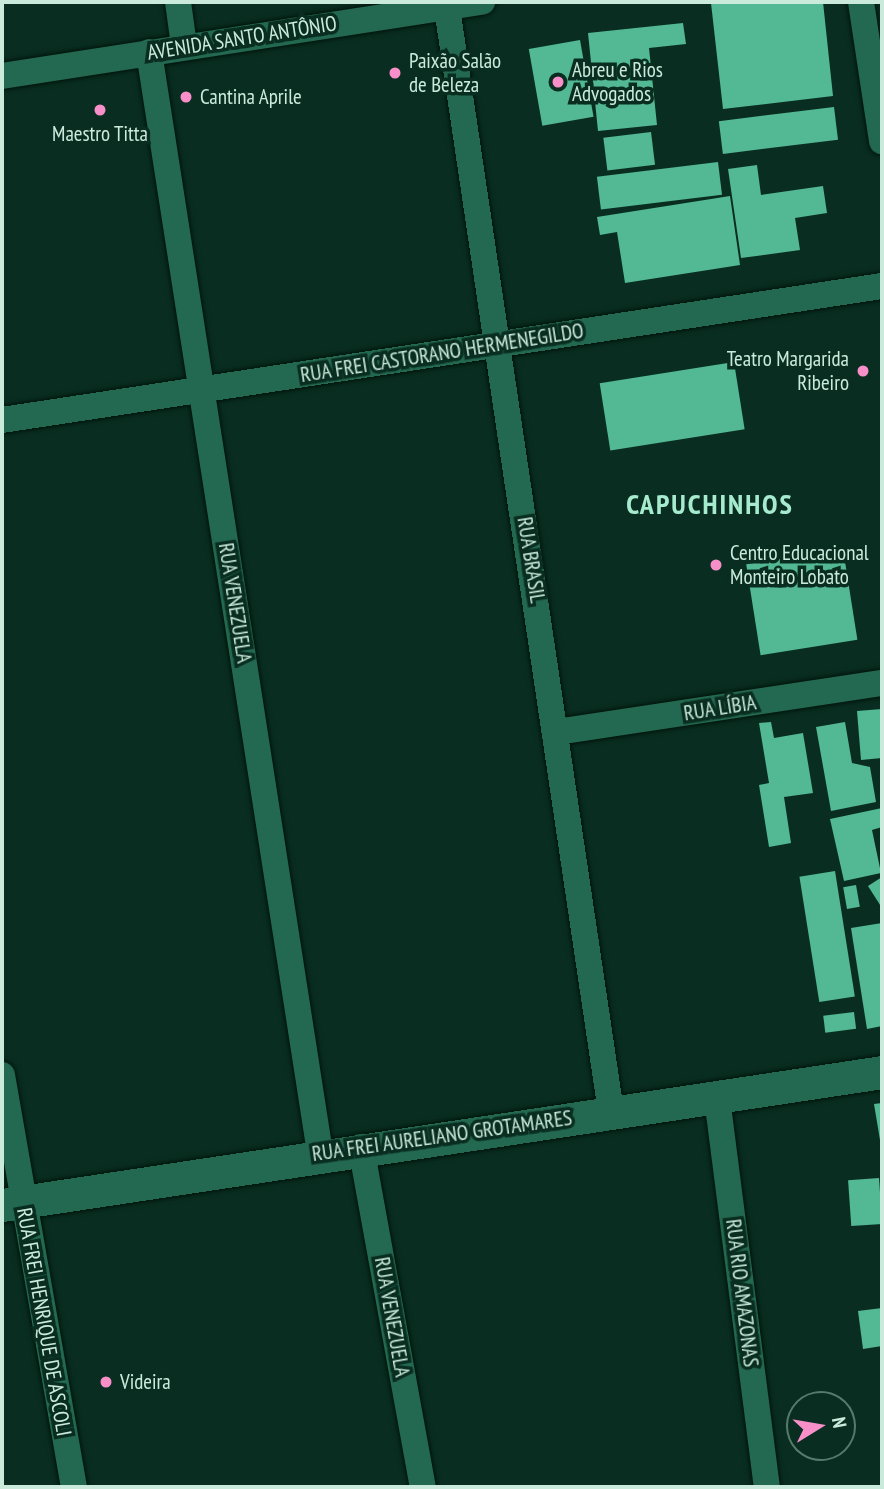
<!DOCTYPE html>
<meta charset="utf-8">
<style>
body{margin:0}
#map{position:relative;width:884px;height:1489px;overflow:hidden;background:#092e21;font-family:"PT Sans Narrow",sans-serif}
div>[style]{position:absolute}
.building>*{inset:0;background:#53b894;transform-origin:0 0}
.roads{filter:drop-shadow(0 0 2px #01140c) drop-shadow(0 0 2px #01140c)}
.minor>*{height:26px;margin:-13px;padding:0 13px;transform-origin:13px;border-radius:13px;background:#236951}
.tertiary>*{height:33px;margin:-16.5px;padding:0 16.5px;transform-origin:16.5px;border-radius:16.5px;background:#236951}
.dots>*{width:19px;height:19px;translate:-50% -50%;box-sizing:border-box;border:4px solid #092e21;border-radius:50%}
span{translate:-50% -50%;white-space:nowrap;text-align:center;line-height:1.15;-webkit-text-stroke:7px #092e21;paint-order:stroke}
.street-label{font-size:21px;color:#caebdc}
.poi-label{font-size:21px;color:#caebdc}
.left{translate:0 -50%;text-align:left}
.right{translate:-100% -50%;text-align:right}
.district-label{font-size:28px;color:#a7ebcf;font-weight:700;letter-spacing:2px}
.frame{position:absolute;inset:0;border:4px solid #caebdc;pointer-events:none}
.north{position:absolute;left:786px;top:1391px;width:70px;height:70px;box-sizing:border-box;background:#092e21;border:2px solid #567a6c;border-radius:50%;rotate:79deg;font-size:19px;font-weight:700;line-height:28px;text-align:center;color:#caebdc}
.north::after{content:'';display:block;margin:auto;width:24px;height:32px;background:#f98fc9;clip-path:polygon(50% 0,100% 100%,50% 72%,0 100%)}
</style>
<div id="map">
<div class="building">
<i style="clip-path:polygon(719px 2px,823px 2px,833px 96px,723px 109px,711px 3px)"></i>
<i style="clip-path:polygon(683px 23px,686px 44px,649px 48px,657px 125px,598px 131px,588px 33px)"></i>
<i style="left:580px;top:40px;width:78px;height:52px;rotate:80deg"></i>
<i style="left:834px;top:107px;width:33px;height:116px;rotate:83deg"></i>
<i style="left:651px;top:132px;width:33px;height:48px;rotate:83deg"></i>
<i style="left:718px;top:162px;width:33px;height:122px;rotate:83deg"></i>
<i style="clip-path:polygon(757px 165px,761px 195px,823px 186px,827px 213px,795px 218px,800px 250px,741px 258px,728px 169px)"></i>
<i style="clip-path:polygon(730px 196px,740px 265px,625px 283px,617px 232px,600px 235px,597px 217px)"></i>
<i style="left:734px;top:362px;width:68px;height:136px;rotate:81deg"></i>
<i style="left:843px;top:549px;width:92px;height:98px;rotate:81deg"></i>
<i style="clip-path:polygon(882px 709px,882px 758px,861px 760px,857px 711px)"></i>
<i style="clip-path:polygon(771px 722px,774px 738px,803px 733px,813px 793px,784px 797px,791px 843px,769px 847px,759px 785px,769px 783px,759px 723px)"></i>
<i style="clip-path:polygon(845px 722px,852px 763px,870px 767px,876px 802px,831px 811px,816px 727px)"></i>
<i style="clip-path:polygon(882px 808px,882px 827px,872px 830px,881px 873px,844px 881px,830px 819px)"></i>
<i style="left:835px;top:871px;width:127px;height:36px;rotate:81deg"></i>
<i style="clip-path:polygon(882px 877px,882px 908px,868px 886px)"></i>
<i style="left:856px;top:885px;width:22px;height:13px;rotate:80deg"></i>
<i style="clip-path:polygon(882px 923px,882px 1026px,867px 1029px,851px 928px)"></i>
<i style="left:854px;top:1012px;width:17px;height:31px;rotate:83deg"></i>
<i style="clip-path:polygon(882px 1103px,882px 1146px,881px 1146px,874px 1104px)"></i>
<i style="left:879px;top:1178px;width:46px;height:31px;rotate:86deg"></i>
<i style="clip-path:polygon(882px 1308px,882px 1346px,863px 1349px,858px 1311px)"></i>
</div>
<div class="roads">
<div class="minor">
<i style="left:178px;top:2px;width:43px;rotate:82.1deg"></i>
<i style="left:861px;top:2px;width:141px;rotate:81.4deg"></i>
<i style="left:447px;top:8px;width:1116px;rotate:81.55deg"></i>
<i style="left:149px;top:52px;width:1114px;rotate:81.17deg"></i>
<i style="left:2px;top:76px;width:486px;rotate:-8.8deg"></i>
<i style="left:2px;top:420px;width:890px;rotate:-8.66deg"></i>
<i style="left:557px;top:732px;width:329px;rotate:-8.6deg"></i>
<i style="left:2px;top:1075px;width:418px;rotate:80.1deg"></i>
<i style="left:717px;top:1098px;width:392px;rotate:82.7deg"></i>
<i style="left:361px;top:1147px;width:346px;rotate:79.7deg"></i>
</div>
<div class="tertiary">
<i style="left:2px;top:1205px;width:890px;rotate:-8.59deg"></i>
</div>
</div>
<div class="dots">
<i style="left:395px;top:73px;background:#f98fc9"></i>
<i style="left:558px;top:82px;background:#f98fc9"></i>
<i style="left:186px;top:97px;background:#f98fc9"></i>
<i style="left:100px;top:110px;background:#f98fc9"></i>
<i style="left:863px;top:371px;background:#f98fc9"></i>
<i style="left:716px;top:565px;background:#f98fc9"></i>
<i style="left:106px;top:1382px;background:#f98fc9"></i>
</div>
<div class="street-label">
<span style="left:242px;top:38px;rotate:-9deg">AVENIDA SANTO ANTÔNIO</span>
<span style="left:442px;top:353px;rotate:-9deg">RUA FREI CASTORANO HERMENEGILDO</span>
<span style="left:531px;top:560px;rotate:81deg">RUA BRASIL</span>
<span style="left:235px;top:603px;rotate:81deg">RUA VENEZUELA</span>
<span style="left:720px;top:708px;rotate:-9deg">RUA LÍBIA</span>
<span style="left:442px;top:1136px;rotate:-8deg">RUA FREI AURELIANO GROTAMARES</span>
<span style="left:742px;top:1293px;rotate:83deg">RUA RIO AMAZONAS</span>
<span style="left:392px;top:1317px;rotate:80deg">RUA VENEZUELA</span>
<span style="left:44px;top:1322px;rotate:80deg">RUA FREI HENRIQUE DE ASCOLI</span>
</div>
<div class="poi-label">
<span class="left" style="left:409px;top:73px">Paixão Salão<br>de Beleza</span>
<span class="left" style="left:572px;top:82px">Abreu e Rios<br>Advogados</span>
<span class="left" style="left:200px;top:97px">Cantina Aprile</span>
<span style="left:100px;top:134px">Maestro Titta</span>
<span class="right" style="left:849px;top:371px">Teatro Margarida<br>Ribeiro</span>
<span class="left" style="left:730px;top:565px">Centro Educacional<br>Monteiro Lobato</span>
<span class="left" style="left:120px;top:1382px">Videira</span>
</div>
<div class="district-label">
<span style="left:710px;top:504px">CAPUCHINHOS</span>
</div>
<div class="frame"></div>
<div class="north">N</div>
</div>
